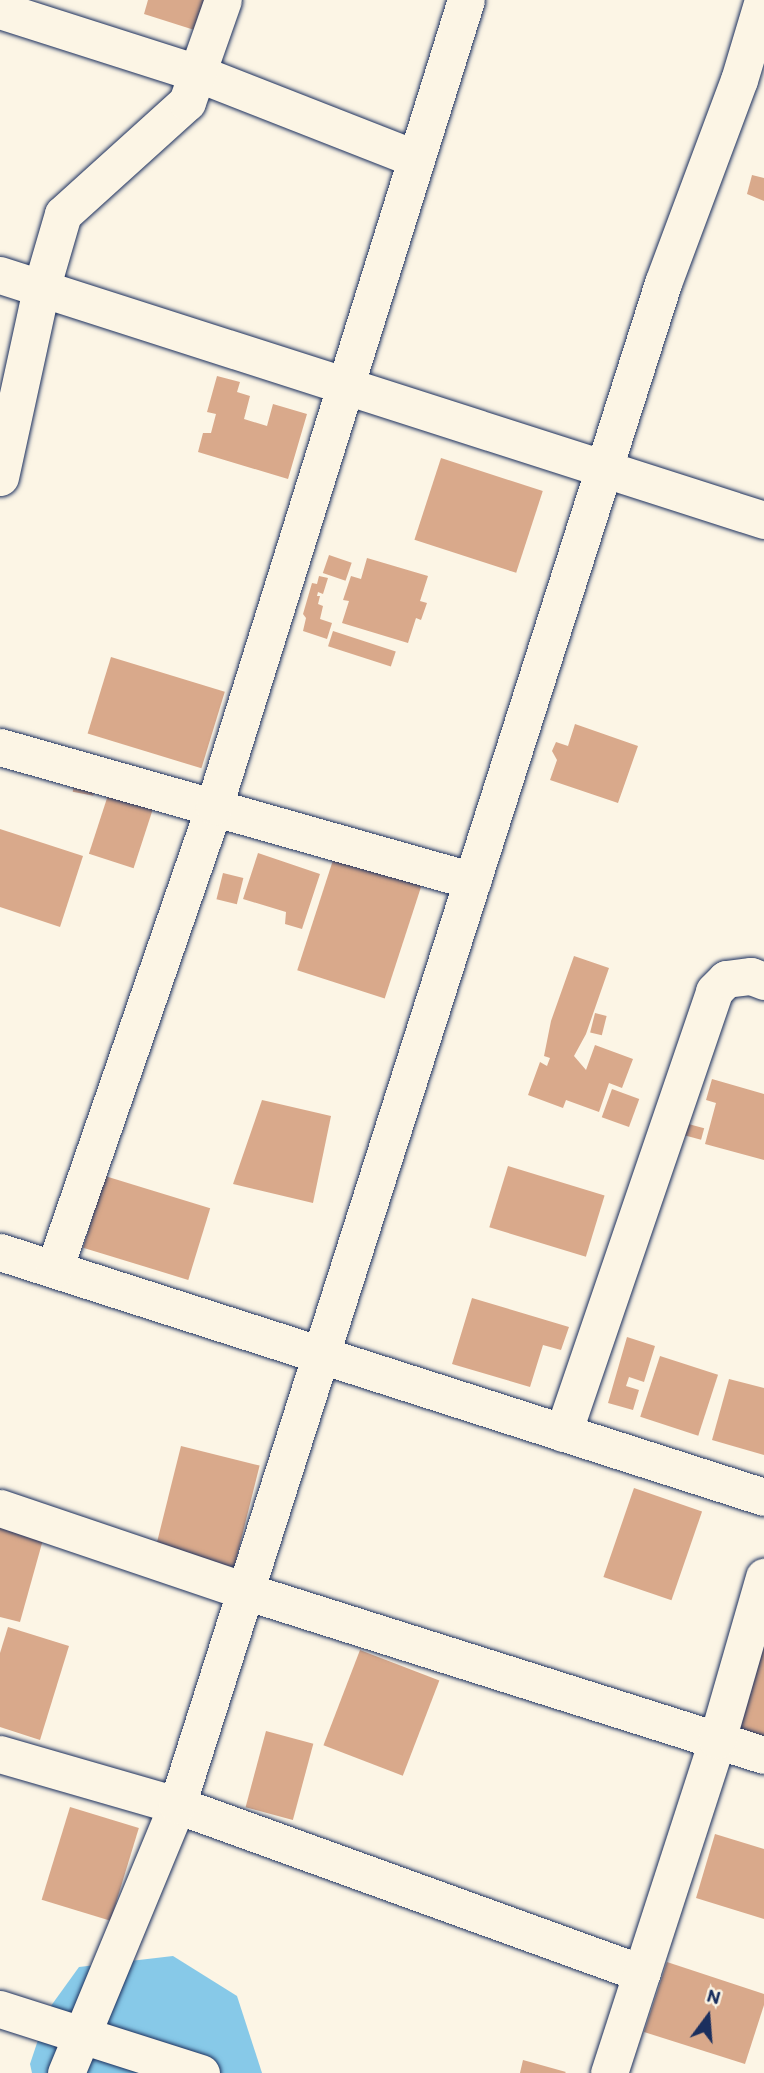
<!DOCTYPE html>
<style>
body{margin:0}
#map{position:relative;width:764px;height:2073px;overflow:hidden;background:#fcf5e5;font-family:Itim,sans-serif}
div>[style]{position:absolute}
.water>*{inset:0;background:#87c9e8}
.building>*{inset:0;background:#d9a98b;transform-origin:0 0}
.roads{filter:drop-shadow(0 0 2px #1b2f5e) drop-shadow(0 0 2px #1b2f5e)}
.minor>*{height:37px;margin:-18.5px;padding:0 18.5px;transform-origin:18.5px;border-radius:18.5px;background:#fcf5e5}
span{translate:-50% -50%;white-space:nowrap;text-align:center;line-height:1.15;-webkit-text-stroke:6px #fcf5e5;paint-order:stroke}
.north{position:absolute;left:673px;top:1982px;width:70px;height:70px;-webkit-text-stroke:5px #fcf5e5;paint-order:stroke;rotate:16deg;font-size:19px;font-weight:700;line-height:28px;text-align:center;color:#1b2f5e}
.north::after{content:'';display:block;margin:auto;width:24px;height:32px;background:#1b2f5e;clip-path:polygon(50% 0,100% 100%,50% 72%,0 100%)}
</style>
<div id="map">
<div class="water">
<i style="clip-path:polygon(173px 1956px,237px 1996px,262px 2073px,32px 2073px,30px 2064px,48px 2010px,79px 1967px)"></i>
</div>
<div class="building">
<i style="clip-path:polygon(148px 0,217px 0,207px 34px,144px 14px)"></i>
<i style="clip-path:polygon(752px 175px,764px 178px,764px 201px,747px 194px)"></i>
<i style="clip-path:polygon(217px 376px,240px 382px,237px 392px,250px 396px,244px 419px,267px 426px,273px 404px,307px 414px,288px 479px,198px 452px,203px 433px,211px 433px,216px 414px,207px 412px)"></i>
<i style="left:441px;top:458px;width:107px;height:86px;rotate:18deg"></i>
<i style="left:329px;top:555px;width:24px;height:19px;rotate:19deg"></i>
<i style="clip-path:polygon(367px 558px,428px 576px,420px 601px,427px 603px,421px 620px,416px 618px,408px 643px,342px 623px,349px 601px,343px 600px,351px 576px,361px 579px)"></i>
<i style="clip-path:polygon(319px 576px,328px 578px,323px 594px,318px 592px,317px 596px,320px 596px,318px 604px,323px 606px,320px 619px,332px 623px,327px 639px,303px 631px,306px 618px,303px 614px,312px 583px,317px 584px)"></i>
<i style="left:333px;top:631px;width:66px;height:16px;rotate:18deg"></i>
<i style="left:111px;top:657px;width:119px;height:80px;rotate:17deg"></i>
<i style="clip-path:polygon(575px 724px,638px 746px,618px 803px,550px 780px,557px 760px,552px 751px,556px 742px,568px 746px)"></i>
<i style="left:75px;top:780px;width:21px;height:12px;rotate:11deg"></i>
<i style="left:109px;top:792px;width:47px;height:65px;rotate:18deg"></i>
<i style="clip-path:polygon(0 829px,83px 856px,60px 927px,0 907px)"></i>
<i style="clip-path:polygon(258px 853px,320px 874px,302px 929px,285px 924px,286px 912px,243px 899px)"></i>
<i style="left:334px;top:857px;width:92px;height:119px;rotate:18deg"></i>
<i style="left:223px;top:873px;width:21px;height:27px;rotate:14deg"></i>
<i style="clip-path:polygon(574px 956px,609px 968px,586px 1034px,574px 1056px,586px 1070px,595px 1045px,633px 1059px,622px 1088px,609px 1083px,599px 1112px,566px 1100px,563px 1108px,528px 1095px,540px 1062px,547px 1066px,550px 1058px,544px 1056px,551px 1021px)"></i>
<i style="left:595px;top:1013px;width:12px;height:20px;rotate:14deg"></i>
<i style="clip-path:polygon(712px 1079px,764px 1094px,764px 1160px,705px 1144px,716px 1103px,706px 1100px)"></i>
<i style="left:612px;top:1089px;width:29px;height:30px;rotate:20deg"></i>
<i style="clip-path:polygon(262px 1100px,331px 1116px,313px 1203px,233px 1184px)"></i>
<i style="left:681px;top:1122px;width:24px;height:12px;rotate:15deg"></i>
<i style="left:508px;top:1166px;width:101px;height:64px;rotate:17deg"></i>
<i style="left:105px;top:1176px;width:110px;height:75px;rotate:17deg"></i>
<i style="clip-path:polygon(472px 1298px,569px 1327px,561px 1350px,543px 1345px,530px 1387px,452px 1364px)"></i>
<i style="clip-path:polygon(627px 1337px,655px 1346px,644px 1382px,629px 1377px,626px 1386px,639px 1390px,633px 1410px,608px 1403px)"></i>
<i style="left:660px;top:1356px;width:61px;height:64px;rotate:18deg"></i>
<i style="clip-path:polygon(729px 1379px,764px 1388px,764px 1455px,712px 1440px)"></i>
<i style="left:181px;top:1446px;width:81px;height:105px;rotate:14deg"></i>
<i style="left:634px;top:1488px;width:72px;height:94px;rotate:19deg"></i>
<i style="clip-path:polygon(0 1524px,44px 1536px,20px 1622px,0 1617px)"></i>
<i style="clip-path:polygon(8px 1627px,69px 1646px,40px 1740px,0 1727px,0 1653px)"></i>
<i style="clip-path:polygon(764px 1635px,764px 1737px,735px 1728px)"></i>
<i style="left:360px;top:1650px;width:85px;height:102px;rotate:21deg"></i>
<i style="left:266px;top:1731px;width:49px;height:79px;rotate:15deg"></i>
<i style="left:70px;top:1807px;width:72px;height:97px;rotate:17deg"></i>
<i style="clip-path:polygon(715px 1834px,764px 1849px,764px 1919px,696px 1898px)"></i>
<i style="clip-path:polygon(667px 1962px,764px 1994px,764px 2005px,745px 2064px,644px 2032px)"></i>
<i style="clip-path:polygon(523px 2060px,566px 2072px,565px 2073px,520px 2073px)"></i>
</div>
<div class="roads">
<div class="minor">
<i style="left:0;top:10px;width:207px;rotate:17.7deg"></i>
<i style="left:197px;top:73px;width:235px;rotate:21.4deg"></i>
<i style="left:0;top:275px;width:802px;rotate:17.78deg"></i>
<i style="left:0;top:477px;width:192px;rotate:-77.7deg"></i>
<i style="left:41px;top:289px;width:78px;rotate:-73.7deg"></i>
<i style="left:63px;top:214px;width:167px;rotate:-42.1deg"></i>
<i style="left:187px;top:102px;width:108px;rotate:-70.6deg"></i>
<i style="left:0;top:747px;width:491px;rotate:15.8deg"></i>
<i style="left:0;top:1252px;width:802px;rotate:17.78deg"></i>
<i style="left:54px;top:1269px;width:490px;rotate:-70.9deg"></i>
<i style="left:214px;top:806px;width:844px;rotate:-72.64deg"></i>
<i style="left:563px;top:1433px;width:467px;rotate:-71.1deg"></i>
<i style="left:714px;top:991px;width:17px;rotate:-45deg"></i>
<i style="left:726px;top:979px;width:25px;rotate:-7deg"></i>
<i style="left:751px;top:976px;width:14px;rotate:21deg"></i>
<i style="left:0;top:1508px;width:259px;rotate:18.7deg"></i>
<i style="left:245px;top:1591px;width:544px;rotate:17.54deg"></i>
<i style="left:0;top:1754px;width:184px;rotate:16.1deg"></i>
<i style="left:177px;top:1805px;width:494px;rotate:19.9deg"></i>
<i style="left:0;top:2009px;width:211px;rotate:17.7deg"></i>
<i style="left:66px;top:2073px;width:290px;rotate:-67.5deg"></i>
<i style="left:177px;top:1805px;width:1598px;rotate:-72.29deg"></i>
<i style="left:663px;top:283px;width:217px;rotate:-69.5deg"></i>
<i style="left:739px;top:80px;width:84px;rotate:-73.3deg"></i>
<i style="left:609px;top:2073px;width:350px;rotate:-72deg"></i>
<i style="left:717px;top:1740px;width:170px;rotate:-73.9deg"></i>
</div>
</div>
<div class="north">N</div>
</div>
